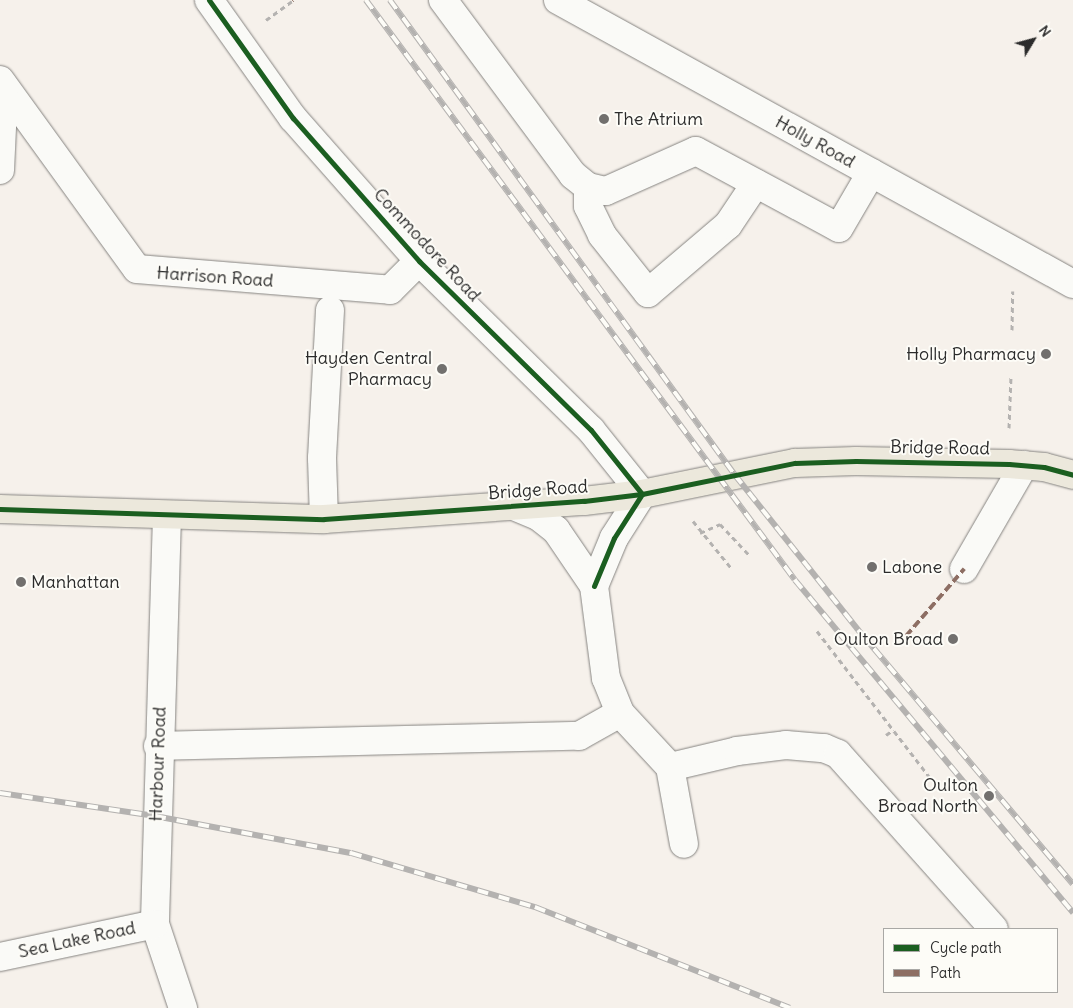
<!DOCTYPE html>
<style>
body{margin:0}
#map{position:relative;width:1073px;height:1008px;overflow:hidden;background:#f6f1eb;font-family:Delius,sans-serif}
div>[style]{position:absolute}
.path>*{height:3px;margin-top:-1.5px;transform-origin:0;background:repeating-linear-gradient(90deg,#b4b2b0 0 5px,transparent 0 9px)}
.roads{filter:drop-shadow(0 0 1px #868481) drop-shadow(0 0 1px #868481)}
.minor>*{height:28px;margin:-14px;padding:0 14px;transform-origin:14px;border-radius:14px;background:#fafaf7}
.highway>*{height:28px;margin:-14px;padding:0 14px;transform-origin:14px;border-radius:14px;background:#ece8dc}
.rail>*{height:5.5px;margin-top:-2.75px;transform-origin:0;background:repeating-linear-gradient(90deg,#fdfcf7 0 11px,#b4b2b0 0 22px);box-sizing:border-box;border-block:1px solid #b4b2b0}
.quiet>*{height:4px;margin-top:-2px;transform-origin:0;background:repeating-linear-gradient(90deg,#8d6e63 0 8px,transparent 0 12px)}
.cycleway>*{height:5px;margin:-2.5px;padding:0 2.5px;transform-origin:2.5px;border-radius:2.5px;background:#1b5e20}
.dots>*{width:14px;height:14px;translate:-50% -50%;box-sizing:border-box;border:2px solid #fdfcf7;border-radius:50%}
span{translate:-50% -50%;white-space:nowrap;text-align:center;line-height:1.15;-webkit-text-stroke:4px #fdfcf7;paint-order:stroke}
.poi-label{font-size:18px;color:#2b2b2b}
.left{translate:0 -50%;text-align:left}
.right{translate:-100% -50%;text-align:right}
.street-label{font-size:18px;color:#2b2b2b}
.legend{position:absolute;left:883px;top:928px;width:175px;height:65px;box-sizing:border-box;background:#fdfcf7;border:1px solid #a9a8a5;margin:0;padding:6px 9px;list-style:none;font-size:15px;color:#2b2b2b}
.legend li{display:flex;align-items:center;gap:10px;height:25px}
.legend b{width:25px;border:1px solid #a9a8a5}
.north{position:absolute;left:1008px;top:15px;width:50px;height:50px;-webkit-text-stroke:4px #fdfcf7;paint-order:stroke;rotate:53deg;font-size:14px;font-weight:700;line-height:20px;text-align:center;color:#2b2b2b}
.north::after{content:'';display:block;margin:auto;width:18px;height:22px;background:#2b2b2b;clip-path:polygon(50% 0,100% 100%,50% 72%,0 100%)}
</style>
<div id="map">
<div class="path">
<i style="left:266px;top:20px;width:32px;rotate:-36deg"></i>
<i style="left:1012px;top:330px;width:39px;rotate:-89deg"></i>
<i style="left:1009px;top:428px;width:53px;rotate:-87.8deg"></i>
<i style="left:693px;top:521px;width:62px;rotate:50.9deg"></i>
<i style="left:700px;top:533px;width:22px;rotate:-24deg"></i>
<i style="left:720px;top:524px;width:44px;rotate:46.8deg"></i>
<i style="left:817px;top:631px;width:187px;rotate:52.4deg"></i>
<i style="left:886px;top:735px;width:9px;rotate:-36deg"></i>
</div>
<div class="roads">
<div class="minor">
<i style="left:209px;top:0;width:145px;rotate:54.6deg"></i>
<i style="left:293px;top:118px;width:191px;rotate:48.6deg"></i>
<i style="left:419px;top:261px;width:241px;rotate:44.5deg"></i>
<i style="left:591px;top:430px;width:82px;rotate:51.4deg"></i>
<i style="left:642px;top:494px;width:52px;rotate:122.5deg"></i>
<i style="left:614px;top:538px;width:52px;rotate:112.6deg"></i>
<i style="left:443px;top:0;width:218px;rotate:53.4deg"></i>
<i style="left:573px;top:175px;width:19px;rotate:39deg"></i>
<i style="left:588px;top:187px;width:18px;rotate:13deg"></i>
<i style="left:606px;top:191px;width:98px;rotate:-24deg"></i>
<i style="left:696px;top:151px;width:162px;rotate:28.3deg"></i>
<i style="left:839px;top:228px;width:64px;rotate:-59.8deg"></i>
<i style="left:558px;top:0;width:588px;rotate:28.87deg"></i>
<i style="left:0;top:80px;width:233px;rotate:54.1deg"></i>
<i style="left:137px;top:269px;width:254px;rotate:4.7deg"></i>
<i style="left:390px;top:290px;width:41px;rotate:-45deg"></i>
<i style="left:0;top:170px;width:84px;rotate:-87.3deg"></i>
<i style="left:588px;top:187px;width:19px;rotate:90deg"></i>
<i style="left:588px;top:206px;width:32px;rotate:64deg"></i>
<i style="left:602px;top:235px;width:74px;rotate:51.6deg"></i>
<i style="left:648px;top:293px;width:105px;rotate:-40.4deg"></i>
<i style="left:728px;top:225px;width:50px;rotate:-56.3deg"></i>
<i style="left:514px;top:506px;width:26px;rotate:23deg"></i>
<i style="left:538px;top:516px;width:23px;rotate:38deg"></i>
<i style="left:556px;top:530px;width:68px;rotate:55.8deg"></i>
<i style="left:594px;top:586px;width:93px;rotate:82.6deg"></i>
<i style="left:606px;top:678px;width:38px;rotate:68deg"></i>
<i style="left:620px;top:713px;width:74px;rotate:47.2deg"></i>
<i style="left:670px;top:767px;width:78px;rotate:79.7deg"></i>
<i style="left:167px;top:516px;width:408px;rotate:91.7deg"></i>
<i style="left:155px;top:924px;width:89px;rotate:71.6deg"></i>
<i style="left:324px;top:519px;width:61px;rotate:-91.9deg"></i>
<i style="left:322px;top:458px;width:148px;rotate:-86.9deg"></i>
<i style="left:964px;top:569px;width:120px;rotate:-60deg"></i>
<i style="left:158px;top:746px;width:421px;rotate:-1.4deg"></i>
<i style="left:579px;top:736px;width:47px;rotate:-29.3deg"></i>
<i style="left:670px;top:767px;width:69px;rotate:-13.4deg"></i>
<i style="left:737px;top:751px;width:49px;rotate:-7deg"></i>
<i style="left:786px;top:745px;width:38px;rotate:5deg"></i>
<i style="left:824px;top:748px;width:15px;rotate:23deg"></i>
<i style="left:838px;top:754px;width:234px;rotate:48.3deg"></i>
<i style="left:0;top:957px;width:158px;rotate:-12deg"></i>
</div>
<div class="highway">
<i style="left:0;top:509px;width:324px;rotate:1.8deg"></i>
<i style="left:324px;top:519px;width:261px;rotate:-4deg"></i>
<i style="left:584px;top:501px;width:58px;rotate:-6.9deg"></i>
<i style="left:642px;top:494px;width:156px;rotate:-11.5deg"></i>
<i style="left:795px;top:463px;width:61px;rotate:-1.9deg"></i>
<i style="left:856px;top:461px;width:153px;rotate:1.1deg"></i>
<i style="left:1009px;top:464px;width:35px;rotate:5deg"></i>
<i style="left:1044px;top:467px;width:30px;rotate:15deg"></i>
</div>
</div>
<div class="rail">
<i style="left:366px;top:0;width:721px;rotate:53.51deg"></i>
<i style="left:795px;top:580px;width:434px;rotate:50.1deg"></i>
<i style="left:390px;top:0;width:587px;rotate:54.01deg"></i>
<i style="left:735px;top:475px;width:201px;rotate:51.5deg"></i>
<i style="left:860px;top:632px;width:330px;rotate:49.8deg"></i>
<i style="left:0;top:793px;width:157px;rotate:8.4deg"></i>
<i style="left:155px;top:816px;width:199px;rotate:10.7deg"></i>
<i style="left:351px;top:853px;width:192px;rotate:16.4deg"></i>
<i style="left:535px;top:907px;width:274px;rotate:21.6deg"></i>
</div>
<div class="quiet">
<i style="left:292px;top:1px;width:1px;rotate:-45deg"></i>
<i style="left:906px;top:636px;width:89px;rotate:-49.1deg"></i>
</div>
<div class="cycleway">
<i style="left:209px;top:0;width:145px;rotate:54.6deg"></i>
<i style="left:293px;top:118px;width:191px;rotate:48.6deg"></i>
<i style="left:419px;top:261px;width:241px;rotate:44.5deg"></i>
<i style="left:591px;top:430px;width:82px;rotate:51.4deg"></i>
<i style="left:0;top:509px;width:324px;rotate:1.8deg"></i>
<i style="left:324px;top:519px;width:261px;rotate:-4deg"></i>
<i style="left:584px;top:501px;width:58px;rotate:-6.9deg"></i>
<i style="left:642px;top:494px;width:156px;rotate:-11.5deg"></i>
<i style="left:795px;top:463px;width:61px;rotate:-1.9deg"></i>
<i style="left:856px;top:461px;width:153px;rotate:1.1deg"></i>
<i style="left:1009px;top:464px;width:35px;rotate:5deg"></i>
<i style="left:1044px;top:467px;width:30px;rotate:15deg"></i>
<i style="left:594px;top:586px;width:52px;rotate:-67.4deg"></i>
<i style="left:614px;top:538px;width:52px;rotate:-57.5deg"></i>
</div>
<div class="dots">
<i style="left:604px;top:119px;background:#72706e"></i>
<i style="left:1046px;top:354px;background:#72706e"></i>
<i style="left:442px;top:369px;background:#72706e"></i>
<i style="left:872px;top:567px;background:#72706e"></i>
<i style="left:21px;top:582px;background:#72706e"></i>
<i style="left:953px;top:639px;background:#72706e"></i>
<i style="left:989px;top:796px;background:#72706e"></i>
</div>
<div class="poi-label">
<span class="left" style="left:614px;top:119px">The Atrium</span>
<span class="right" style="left:1036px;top:354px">Holly Pharmacy</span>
<span class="right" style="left:432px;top:369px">Hayden Central<br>Pharmacy</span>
<span class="left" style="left:882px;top:567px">Labone</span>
<span class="left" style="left:31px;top:582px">Manhattan</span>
<span class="right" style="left:943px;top:639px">Oulton Broad</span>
<span class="right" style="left:978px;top:796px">Oulton<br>Broad North</span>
</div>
<div class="street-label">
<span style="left:815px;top:142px;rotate:29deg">Holly Road</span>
<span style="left:427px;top:245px;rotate:47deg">Commodore Road</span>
<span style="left:215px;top:277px;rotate:4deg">Harrison Road</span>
<span style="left:940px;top:448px;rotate:1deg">Bridge Road</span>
<span style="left:538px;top:490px;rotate:-4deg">Bridge Road</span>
<span style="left:158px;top:764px;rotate:-88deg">Harbour Road</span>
<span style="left:77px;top:940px;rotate:-12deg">Sea Lake Road</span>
</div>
<ul class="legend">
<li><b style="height:6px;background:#1b5e20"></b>Cycle path</li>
<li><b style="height:6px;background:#8d6e63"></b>Path</li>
</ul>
<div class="north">N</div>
</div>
